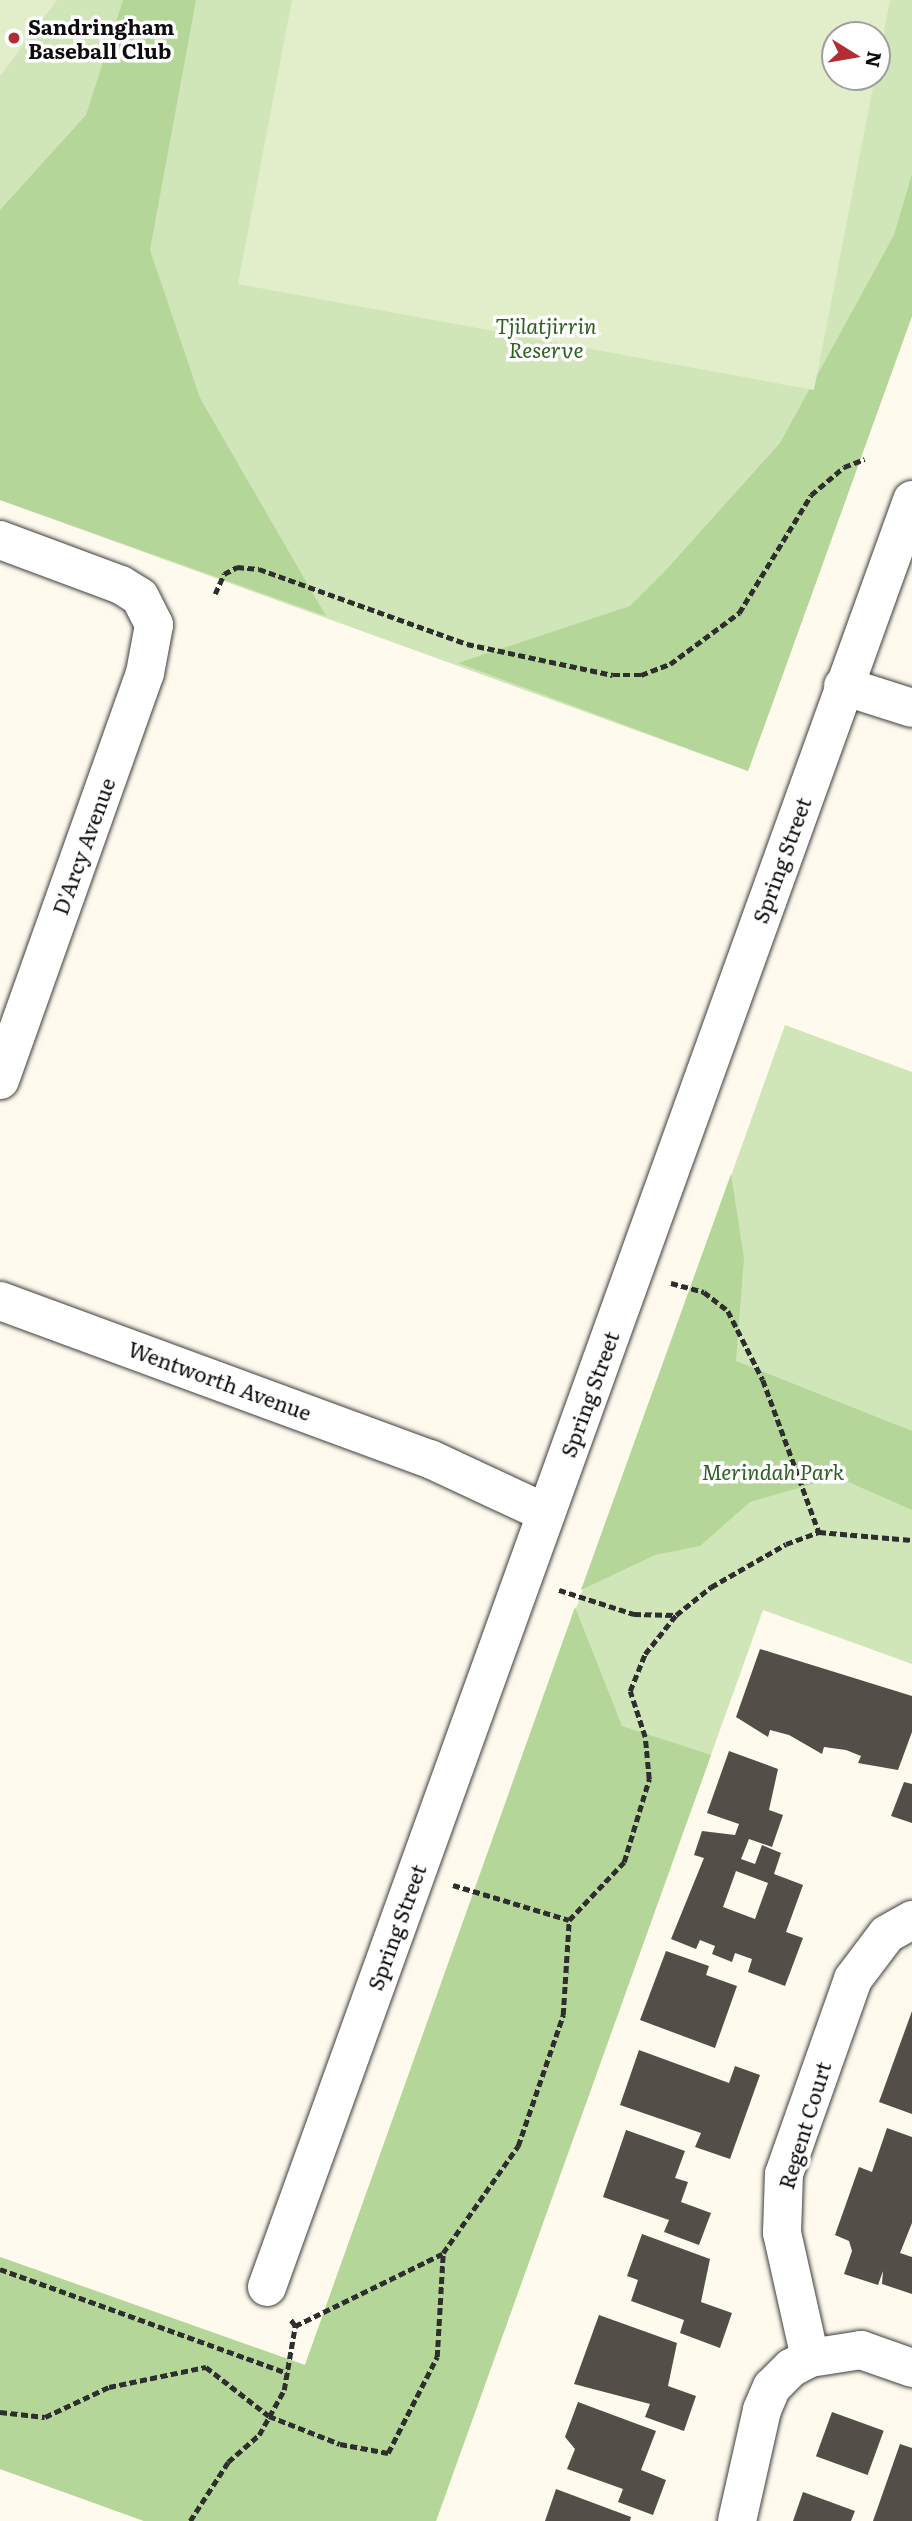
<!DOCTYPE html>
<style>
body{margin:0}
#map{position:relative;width:912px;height:2521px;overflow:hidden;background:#fefaed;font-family:Literata,serif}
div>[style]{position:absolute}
.green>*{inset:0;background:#d0e6b9}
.forest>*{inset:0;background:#b5d699}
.pitch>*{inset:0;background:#e2eeca}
.building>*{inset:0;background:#544e49;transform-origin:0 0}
.path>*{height:4.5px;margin-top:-2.25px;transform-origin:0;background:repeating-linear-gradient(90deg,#2e2e2e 0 7px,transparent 0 10.5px)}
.roads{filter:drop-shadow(0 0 2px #3f3f3f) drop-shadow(0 0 2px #3f3f3f)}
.street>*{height:38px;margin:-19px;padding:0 19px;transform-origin:19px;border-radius:19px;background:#fff}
.dots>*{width:19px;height:19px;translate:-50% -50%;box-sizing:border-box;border:4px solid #fff;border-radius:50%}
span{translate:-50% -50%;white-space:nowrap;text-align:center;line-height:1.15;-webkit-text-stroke:7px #fff;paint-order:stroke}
.poi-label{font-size:21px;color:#0c0c0c;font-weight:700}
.left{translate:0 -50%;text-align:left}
.park-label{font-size:21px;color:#2e6021;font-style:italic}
.street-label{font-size:21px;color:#0c0c0c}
.north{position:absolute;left:821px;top:21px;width:70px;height:70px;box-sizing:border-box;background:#fff;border:2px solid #9e9e9e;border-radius:50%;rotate:101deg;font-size:19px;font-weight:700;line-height:28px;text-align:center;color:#0c0c0c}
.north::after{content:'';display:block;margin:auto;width:24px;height:32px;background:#b32d35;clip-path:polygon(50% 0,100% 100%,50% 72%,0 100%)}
</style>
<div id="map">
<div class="green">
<i style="clip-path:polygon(evenodd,0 0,912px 0,912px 316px,748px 771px,0 500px,0 0,835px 35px,877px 35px,877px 77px,835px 77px,835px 35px)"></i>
<i style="clip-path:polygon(785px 1025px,912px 1072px,912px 1664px,763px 1610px,436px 2521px,144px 2521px,0 2469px,0 2257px,305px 2365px)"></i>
</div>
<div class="forest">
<i style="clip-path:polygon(123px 0,196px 0,150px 250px,200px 398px,326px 616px,0 500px,0 210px,86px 115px)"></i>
<i style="clip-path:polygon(912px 174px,912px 316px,748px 771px,458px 663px,630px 606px,666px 570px,780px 443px,894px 235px)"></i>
<i style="clip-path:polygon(731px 1174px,744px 1258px,736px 1361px,912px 1431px,912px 1510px,837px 1477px,750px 1502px,700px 1546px,655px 1555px,581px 1590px)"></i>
<i style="clip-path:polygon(575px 1607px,622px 1726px,711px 1755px,436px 2521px,144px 2521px,0 2469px,0 2257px,305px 2365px)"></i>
</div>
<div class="pitch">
<i style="clip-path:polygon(0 0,57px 0,0 76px)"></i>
<i style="clip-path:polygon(292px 0,890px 0,877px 68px,877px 35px,835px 35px,835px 77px,875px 77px,814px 390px,238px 284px)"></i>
</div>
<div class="building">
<i style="clip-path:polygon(760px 1649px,912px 1696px,912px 1732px,898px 1770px,858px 1763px,861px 1756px,846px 1750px,824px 1747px,822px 1754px,789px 1735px,770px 1730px,768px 1737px,736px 1717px)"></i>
<i style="clip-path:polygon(evenodd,729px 1751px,778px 1769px,769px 1810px,783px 1815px,772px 1847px,749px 1839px,741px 1859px,755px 1864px,762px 1845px,781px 1853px,774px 1874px,803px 1885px,786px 1932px,803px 1938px,785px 1986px,748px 1972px,752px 1959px,735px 1953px,732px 1962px,712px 1954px,715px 1946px,700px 1940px,696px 1949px,671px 1939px,704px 1858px,694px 1855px,702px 1831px,735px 1835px,739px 1824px,707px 1813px,729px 1751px,736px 1871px,768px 1883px,755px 1919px,723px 1907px,736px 1871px)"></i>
<i style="clip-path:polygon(904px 1782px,912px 1784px,912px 1823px,891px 1816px)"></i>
<i style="clip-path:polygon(666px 1951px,709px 1966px,706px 1975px,737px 1986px,715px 2048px,640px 2020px)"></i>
<i style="clip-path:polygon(912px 2011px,912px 2114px,879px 2102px)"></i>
<i style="clip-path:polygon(639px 2050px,729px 2083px,735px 2066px,760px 2075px,730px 2159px,695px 2147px,701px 2133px,620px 2105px)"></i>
<i style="clip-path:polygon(887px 2128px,912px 2137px,912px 2223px,900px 2253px,912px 2257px,912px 2294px,882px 2284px,883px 2271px,878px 2285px,844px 2274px,852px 2251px,849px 2241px,835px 2235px,859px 2167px,872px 2172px)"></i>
<i style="clip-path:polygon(626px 2130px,685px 2151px,675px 2178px,688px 2182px,681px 2202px,711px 2213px,699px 2245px,664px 2232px,669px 2220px,603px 2197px)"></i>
<i style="clip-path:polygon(642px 2234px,710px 2259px,701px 2302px,732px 2313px,720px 2348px,680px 2333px,684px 2320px,631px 2301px,638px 2280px,627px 2276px)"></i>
<i style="clip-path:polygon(599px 2315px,677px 2343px,668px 2386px,696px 2396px,684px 2431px,645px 2417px,650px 2404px,574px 2384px)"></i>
<i style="clip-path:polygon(578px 2402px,656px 2431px,641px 2470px,666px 2480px,653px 2515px,618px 2502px,623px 2489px,567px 2469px,575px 2449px,565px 2437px)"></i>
<i style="left:832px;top:2412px;width:55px;height:47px;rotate:20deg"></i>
<i style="clip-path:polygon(900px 2444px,912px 2448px,912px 2521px,873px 2521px)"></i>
<i style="clip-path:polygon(556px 2489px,631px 2517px,630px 2521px,545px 2521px)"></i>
<i style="clip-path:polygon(803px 2492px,855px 2511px,851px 2521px,793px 2521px)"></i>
</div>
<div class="path">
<i style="left:215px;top:594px;width:22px;rotate:-66deg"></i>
<i style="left:224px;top:574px;width:15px;rotate:-28deg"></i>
<i style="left:237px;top:567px;width:22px;rotate:5deg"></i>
<i style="left:259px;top:569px;width:221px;rotate:19.8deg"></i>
<i style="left:467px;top:644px;width:149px;rotate:12deg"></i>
<i style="left:613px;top:675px;width:28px"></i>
<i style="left:641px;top:675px;width:31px;rotate:-21deg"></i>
<i style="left:670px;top:664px;width:86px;rotate:-36.5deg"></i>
<i style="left:739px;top:613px;width:138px;rotate:-58.6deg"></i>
<i style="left:811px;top:495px;width:43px;rotate:-40.3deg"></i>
<i style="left:844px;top:467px;width:22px;rotate:-21deg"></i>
<i style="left:671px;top:1283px;width:34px;rotate:15deg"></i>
<i style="left:704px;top:1292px;width:31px;rotate:38deg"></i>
<i style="left:728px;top:1311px;width:77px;rotate:63.1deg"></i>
<i style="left:763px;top:1380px;width:162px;rotate:69.8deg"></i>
<i style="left:559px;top:1590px;width:79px;rotate:17.7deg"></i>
<i style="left:634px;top:1614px;width:41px;rotate:1.4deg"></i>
<i style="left:453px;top:1885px;width:121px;rotate:16.8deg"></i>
<i style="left:0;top:2269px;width:305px;rotate:19.9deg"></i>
<i style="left:295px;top:2326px;width:164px;rotate:-26.1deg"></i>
<i style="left:0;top:2412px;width:45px;rotate:6.3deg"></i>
<i style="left:45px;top:2417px;width:71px;rotate:-25.1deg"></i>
<i style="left:109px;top:2387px;width:99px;rotate:-11.7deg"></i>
<i style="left:206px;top:2367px;width:80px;rotate:37.9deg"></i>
<i style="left:269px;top:2416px;width:76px;rotate:21.5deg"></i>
<i style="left:340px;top:2444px;width:49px;rotate:10.6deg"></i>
<i style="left:388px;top:2453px;width:108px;rotate:-63deg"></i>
<i style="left:437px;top:2357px;width:104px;rotate:-86.7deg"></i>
<i style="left:443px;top:2253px;width:131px;rotate:-55deg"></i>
<i style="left:518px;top:2146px;width:139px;rotate:-71deg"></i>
<i style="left:563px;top:2015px;width:95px;rotate:-86.4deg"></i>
<i style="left:569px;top:1920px;width:80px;rotate:-46.5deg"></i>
<i style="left:624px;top:1862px;width:87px;rotate:-73.2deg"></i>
<i style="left:649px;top:1779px;width:42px;rotate:-95.4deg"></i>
<i style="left:645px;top:1737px;width:48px;rotate:-108.1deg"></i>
<i style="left:630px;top:1691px;width:40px;rotate:-68deg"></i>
<i style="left:645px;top:1654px;width:50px;rotate:-51.5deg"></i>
<i style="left:676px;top:1615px;width:45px;rotate:-38.7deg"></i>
<i style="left:711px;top:1587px;width:86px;rotate:-29.8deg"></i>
<i style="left:786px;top:1544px;width:35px;rotate:-20deg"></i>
<i style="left:819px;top:1532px;width:93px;rotate:4.9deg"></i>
<i style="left:190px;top:2521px;width:70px;rotate:-57.2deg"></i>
<i style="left:228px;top:2462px;width:41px;rotate:-41.1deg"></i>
<i style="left:259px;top:2435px;width:51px;rotate:-60.9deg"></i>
<i style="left:284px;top:2390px;width:65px;rotate:-80.2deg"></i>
<i style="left:295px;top:2326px;width:9px;rotate:-126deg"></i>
</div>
<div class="roads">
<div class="street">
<i style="left:0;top:540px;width:129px;rotate:20.4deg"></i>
<i style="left:121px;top:585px;width:22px;rotate:32deg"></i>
<i style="left:140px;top:597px;width:31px;rotate:63deg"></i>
<i style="left:154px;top:625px;width:49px;rotate:100.6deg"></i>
<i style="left:145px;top:673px;width:432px;rotate:109.6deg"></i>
<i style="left:843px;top:686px;width:72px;rotate:17.7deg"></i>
<i style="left:0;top:1301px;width:458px;rotate:20.2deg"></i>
<i style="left:430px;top:1459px;width:128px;rotate:25deg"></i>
<i style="left:267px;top:2287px;width:1900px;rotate:-70.15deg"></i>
<i style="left:810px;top:2358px;width:128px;rotate:-102.6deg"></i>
<i style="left:782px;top:2233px;width:59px;rotate:-88.1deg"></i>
<i style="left:784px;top:2174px;width:207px;rotate:-70.5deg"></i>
<i style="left:853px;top:1979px;width:56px;rotate:-52.9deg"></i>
<i style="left:887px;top:1934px;width:29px;rotate:-29deg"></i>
<i style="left:737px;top:2521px;width:114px;rotate:-77.3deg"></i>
<i style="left:762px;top:2410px;width:25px;rotate:-67deg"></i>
<i style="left:772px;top:2387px;width:27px;rotate:-45deg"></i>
<i style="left:791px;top:2368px;width:21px;rotate:-28deg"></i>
<i style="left:810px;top:2358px;width:52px;rotate:-8.9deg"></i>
<i style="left:861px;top:2350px;width:54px;rotate:19.4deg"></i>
</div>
</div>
<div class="dots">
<i style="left:14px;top:38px;background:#b32d35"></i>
</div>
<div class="poi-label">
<span class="left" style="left:28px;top:38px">Sandringham<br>Baseball Club</span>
</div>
<div class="park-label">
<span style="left:546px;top:337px">Tjilatjirrin<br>Reserve</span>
<span style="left:773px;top:1471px">Merindah Park</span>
</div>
<div class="street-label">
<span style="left:83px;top:846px;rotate:-70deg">D'Arcy Avenue</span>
<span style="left:781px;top:860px;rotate:-70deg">Spring Street</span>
<span style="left:220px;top:1380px;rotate:20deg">Wentworth Avenue</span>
<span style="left:589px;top:1394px;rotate:-70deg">Spring Street</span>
<span style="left:396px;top:1927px;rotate:-70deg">Spring Street</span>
<span style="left:804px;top:2125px;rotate:-73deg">Regent Court</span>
</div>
<div class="north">N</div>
</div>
